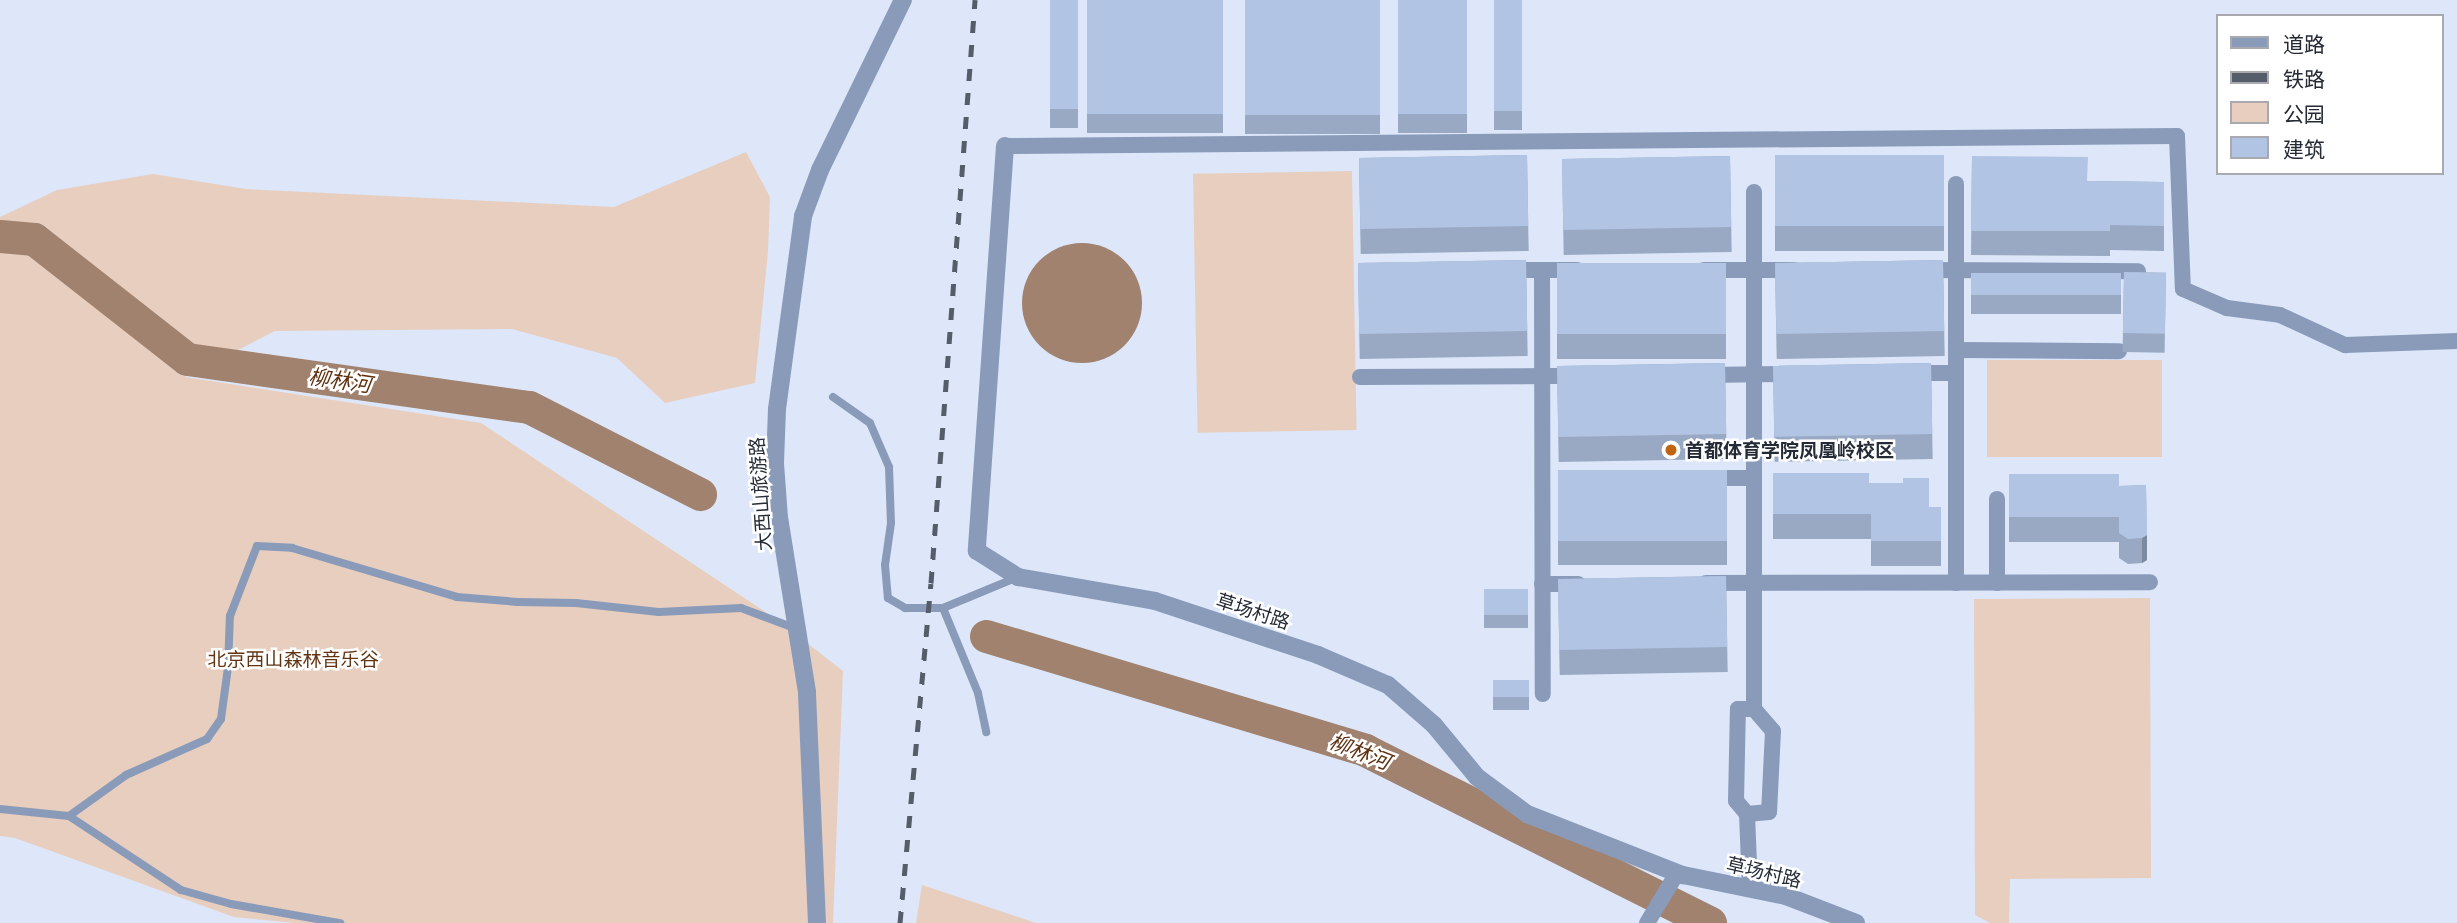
<!DOCTYPE html>
<meta charset="utf-8">
<style>
body{margin:0}
#map{position:relative;width:2457px;height:923px;overflow:hidden;background:#dde7f9;font-family:Barlow,"Noto Sans SC",sans-serif}
div>[style]{position:absolute}
.green>*{inset:0;background:#e7cebf;transform-origin:0 0}
.water>*{inset:0;background:#a0826e}
.round{border-radius:50%}
.river>*{height:33px;margin:-16.5px;padding:0 16.5px;transform-origin:16.5px;border-radius:16.5px;background:#a0826e}
.service>*{height:8px;margin:-4px;padding:0 4px;transform-origin:4px;border-radius:4px;background:#8a9bba}
.minor>*{height:16px;margin:-8px;padding:0 8px;transform-origin:8px;border-radius:8px;background:#8a9bba}
.tertiary>*{height:18px;margin:-9px;padding:0 9px;transform-origin:9px;border-radius:9px;background:#8a9bba}
.rail>*{height:5px;margin-top:-2.5px;transform-origin:0;background:repeating-linear-gradient(90deg,#565d6a 0 12px,transparent 0 24px)}
.wall>*{inset:0;background:#99a9c3;transform-origin:0 0}
.shaded-wall>*{inset:0;background:#7d899f}
.building>*{inset:0;background:#b2c4e3;transform-origin:0 0}
.dots>*{width:19px;height:19px;translate:-50% -50%;box-sizing:border-box;border:4px solid #fff;border-radius:50%}
span{translate:-50% -50%;white-space:nowrap;text-align:center;line-height:1.15;-webkit-text-stroke:5px #fff;paint-order:stroke}
.poi-label{font-size:19px;color:#252b36;font-weight:700}
.left{translate:0 -50%;text-align:left}
.street-label{font-size:19px;color:#252b36}
.park-label{font-size:19px;color:#613514}
.water-label{font-size:21px;color:#5e3210;font-style:italic}
.legend{position:absolute;left:2216px;top:14px;width:228px;height:161px;box-sizing:border-box;background:#fff;border:2px solid #a8aaaf;margin:0;padding:9px 12px;list-style:none;font-size:21px;color:#252b36}
.legend li{display:flex;align-items:center;gap:14px;height:35px}
.legend b{width:35px;border:2px solid #a8aaaf}
</style>
<div id="map">
<div class="green">
<i style="clip-path:polygon(746px 152px,770px 197px,768px 251px,755px 383px,665px 403px,617px 358px,512px 329px,275px 331px,185px 377px,481px 423px,779px 621px,843px 671px,833px 923px,295px 923px,234px 917px,15px 838px,0 836px,0 217px,57px 190px,153px 174px,246px 189px,614px 207px)"></i>
<i style="left:1352px;top:171px;width:259px;height:159px;rotate:89deg"></i>
<i style="left:1987px;top:360px;width:175px;height:97px"></i>
<i style="clip-path:polygon(2150px 598px,2151px 878px,2010px 879px,2009px 923px,1990px 923px,1975px 915px,1974px 599px)"></i>
<i style="clip-path:polygon(922px 885px,1036px 923px,916px 923px)"></i>
</div>
<div class="water">
<i class="round" style="left:1022px;top:243px;width:120px;height:120px"></i>
</div>
<div class="river">
<i style="left:0;top:236px;width:34px;rotate:5deg"></i>
<i style="left:34px;top:239px;width:194px;rotate:38.1deg"></i>
<i style="left:187px;top:359px;width:345px;rotate:8deg"></i>
<i style="left:529px;top:407px;width:192px;rotate:27deg"></i>
<i style="left:986px;top:636px;width:396px;rotate:16.7deg"></i>
<i style="left:1365px;top:750px;width:386px;rotate:26.6deg"></i>
</div>
<div class="service">
<i style="left:833px;top:397px;width:45px;rotate:35.1deg"></i>
<i style="left:870px;top:423px;width:48px;rotate:66.6deg"></i>
<i style="left:889px;top:467px;width:56px;rotate:88deg"></i>
<i style="left:891px;top:523px;width:42px;rotate:98.1deg"></i>
<i style="left:885px;top:565px;width:33px;rotate:85deg"></i>
<i style="left:888px;top:598px;width:20px;rotate:30deg"></i>
<i style="left:905px;top:608px;width:38px"></i>
<i style="left:943px;top:608px;width:81px;rotate:-22.5deg"></i>
<i style="left:943px;top:608px;width:92px;rotate:67.6deg"></i>
<i style="left:978px;top:693px;width:40px;rotate:78deg"></i>
<i style="left:0;top:809px;width:69px;rotate:5.8deg"></i>
<i style="left:69px;top:816px;width:134px;rotate:33.5deg"></i>
<i style="left:181px;top:890px;width:52px;rotate:15.6deg"></i>
<i style="left:231px;top:904px;width:111px;rotate:9.9deg"></i>
<i style="left:69px;top:816px;width:70px;rotate:-35.7deg"></i>
<i style="left:126px;top:775px;width:89px;rotate:-24deg"></i>
<i style="left:207px;top:739px;width:24px;rotate:-55deg"></i>
<i style="left:221px;top:719px;width:52px;rotate:-82.3deg"></i>
<i style="left:228px;top:667px;width:51px;rotate:-87.8deg"></i>
<i style="left:230px;top:616px;width:75px;rotate:-68.9deg"></i>
<i style="left:257px;top:546px;width:35px;rotate:3deg"></i>
<i style="left:292px;top:548px;width:172px;rotate:16.5deg"></i>
<i style="left:457px;top:597px;width:61px;rotate:4.7deg"></i>
<i style="left:518px;top:602px;width:58px;rotate:1deg"></i>
<i style="left:576px;top:603px;width:83px;rotate:6.2deg"></i>
<i style="left:659px;top:612px;width:82px;rotate:-2.8deg"></i>
<i style="left:741px;top:608px;width:60px;rotate:20.6deg"></i>
</div>
<div class="minor">
<i style="left:1005px;top:146px;width:1172px;rotate:-0.49deg"></i>
<i style="left:2177px;top:136px;width:153px;rotate:87.8deg"></i>
<i style="left:2183px;top:289px;width:48px;rotate:23.4deg"></i>
<i style="left:2227px;top:308px;width:53px;rotate:7.5deg"></i>
<i style="left:2280px;top:315px;width:72px;rotate:24.8deg"></i>
<i style="left:2345px;top:345px;width:112px;rotate:-2deg"></i>
<i style="left:1956px;top:184px;width:399px;rotate:90deg"></i>
<i style="left:1754px;top:192px;width:517px;rotate:90deg"></i>
<i style="left:1505px;top:270px;width:72px"></i>
<i style="left:1542px;top:270px;width:424px;rotate:89.9deg"></i>
<i style="left:1704px;top:270px;width:90px"></i>
<i style="left:1921px;top:270px;width:217px;rotate:0.3deg"></i>
<i style="left:1956px;top:350px;width:163px;rotate:0.4deg"></i>
<i style="left:1912px;top:373px;width:44px"></i>
<i style="left:1706px;top:375px;width:86px;rotate:-0.7deg"></i>
<i style="left:1360px;top:377px;width:218px;rotate:-0.3deg"></i>
<i style="left:1706px;top:478px;width:48px"></i>
<i style="left:1706px;top:583px;width:444px;rotate:-0.1deg"></i>
<i style="left:1997px;top:583px;width:84px;rotate:-90deg"></i>
<i style="left:1542px;top:584px;width:36px"></i>
<i style="left:1747px;top:814px;width:17px;rotate:-130deg"></i>
<i style="left:1736px;top:801px;width:92px;rotate:-88.8deg"></i>
<i style="left:1738px;top:709px;width:16px"></i>
<i style="left:1754px;top:709px;width:29px;rotate:49deg"></i>
<i style="left:1773px;top:731px;width:81px;rotate:92.8deg"></i>
<i style="left:1769px;top:812px;width:22px;rotate:175deg"></i>
<i style="left:1747px;top:814px;width:75px;rotate:87.7deg"></i>
<i style="left:1647px;top:923px;width:58px;rotate:-59deg"></i>
</div>
<div class="tertiary">
<i style="left:1005px;top:146px;width:406px;rotate:94deg"></i>
<i style="left:977px;top:551px;width:49px;rotate:32.4deg"></i>
<i style="left:1018px;top:577px;width:139px;rotate:9.9deg"></i>
<i style="left:1155px;top:601px;width:172px;rotate:18.3deg"></i>
<i style="left:1318px;top:655px;width:76px;rotate:23.2deg"></i>
<i style="left:1388px;top:685px;width:61px;rotate:41deg"></i>
<i style="left:1434px;top:725px;width:67px;rotate:50.4deg"></i>
<i style="left:1477px;top:777px;width:62px;rotate:36.5deg"></i>
<i style="left:1527px;top:814px;width:168px;rotate:21.4deg"></i>
<i style="left:1683px;top:875px;width:105px;rotate:11.5deg"></i>
<i style="left:1786px;top:896px;width:75px;rotate:21.1deg"></i>
<i style="left:817px;top:923px;width:231px;rotate:-92.5deg"></i>
<i style="left:807px;top:692px;width:176px;rotate:-99.1deg"></i>
<i style="left:779px;top:518px;width:55px;rotate:-94.2deg"></i>
<i style="left:775px;top:463px;width:54px;rotate:-87.9deg"></i>
<i style="left:777px;top:409px;width:195px;rotate:-82.3deg"></i>
<i style="left:803px;top:216px;width:49px;rotate:-69.7deg"></i>
<i style="left:820px;top:170px;width:189px;rotate:-64deg"></i>
</div>
<div class="rail">
<i style="left:900px;top:923px;width:341px;rotate:-84.8deg"></i>
<i style="left:931px;top:583px;width:585px;rotate:-85.68deg"></i>
</div>
<div class="wall">
<i style="left:1050px;top:0;width:28px;height:128px"></i>
<i style="left:1087px;top:0;width:136px;height:133px"></i>
<i style="left:1245px;top:0;width:135px;height:134px"></i>
<i style="left:1398px;top:0;width:69px;height:133px"></i>
<i style="left:1494px;top:0;width:28px;height:130px"></i>
<i style="left:1527px;top:155px;width:96px;height:168px;rotate:89deg"></i>
<i style="left:1944px;top:155px;width:96px;height:169px;rotate:90deg"></i>
<i style="left:1730px;top:156px;width:96px;height:168px;rotate:89deg"></i>
<i style="clip-path:polygon(1972px 156px,2088px 181px,2164px 182px,2164px 251px,2110px 250px,2110px 256px,1971px 255px)"></i>
<i style="left:1526px;top:260px;width:96px;height:168px;rotate:89deg"></i>
<i style="left:1943px;top:260px;width:96px;height:168px;rotate:89deg"></i>
<i style="left:1726px;top:263px;width:96px;height:169px;rotate:90deg"></i>
<i style="left:2124px;top:272px;width:42px;height:80px;rotate:1deg"></i>
<i style="left:1971px;top:273px;width:150px;height:41px"></i>
<i style="left:1725px;top:363px;width:96px;height:168px;rotate:89deg"></i>
<i style="left:1931px;top:363px;width:96px;height:158px;rotate:89deg"></i>
<i style="left:1727px;top:470px;width:95px;height:169px;rotate:90deg"></i>
<i style="clip-path:polygon(1773px 473px,1869px 483px,1903px 483px,1929px 507px,1941px 507px,1941px 566px,1871px 566px,1871px 539px,1773px 539px)"></i>
<i style="clip-path:polygon(2009px 474px,2119px 486px,2146px 485px,2147px 560px,2142px 563px,2128px 564px,2119px 558px,2119px 542px,2009px 542px)"></i>
<i style="left:1726px;top:576px;width:96px;height:168px;rotate:89deg"></i>
<i style="left:1528px;top:589px;width:39px;height:44px;rotate:90deg"></i>
<i style="left:1493px;top:680px;width:36px;height:30px"></i>
</div>
<div class="shaded-wall">
<i style="clip-path:polygon(2147px 535px,2147px 560px,2142px 563px,2142px 538px)"></i>
</div>
<div class="building">
<i style="left:1050px;top:0;width:28px;height:109px"></i>
<i style="left:1087px;top:0;width:136px;height:114px"></i>
<i style="left:1245px;top:0;width:135px;height:115px"></i>
<i style="left:1398px;top:0;width:69px;height:114px"></i>
<i style="left:1494px;top:0;width:28px;height:111px"></i>
<i style="left:1527px;top:155px;width:71px;height:168px;rotate:89deg"></i>
<i style="left:1944px;top:155px;width:71px;height:169px;rotate:90deg"></i>
<i style="left:1730px;top:156px;width:71px;height:168px;rotate:89deg"></i>
<i style="clip-path:polygon(1972px 156px,2088px 157px,2087px 181px,2164px 182px,2164px 226px,2110px 225px,2110px 231px,1971px 231px)"></i>
<i style="left:1526px;top:260px;width:71px;height:168px;rotate:89deg"></i>
<i style="left:1943px;top:260px;width:71px;height:168px;rotate:89deg"></i>
<i style="left:1726px;top:263px;width:71px;height:169px;rotate:90deg"></i>
<i style="left:2124px;top:272px;width:42px;height:61px;rotate:1deg"></i>
<i style="left:1971px;top:273px;width:150px;height:22px"></i>
<i style="left:1725px;top:363px;width:71px;height:168px;rotate:89deg"></i>
<i style="left:1931px;top:363px;width:71px;height:158px;rotate:89deg"></i>
<i style="left:1727px;top:470px;width:71px;height:169px;rotate:90deg"></i>
<i style="clip-path:polygon(1773px 473px,1869px 473px,1869px 483px,1903px 483px,1903px 478px,1929px 478px,1929px 507px,1941px 507px,1941px 541px,1871px 541px,1871px 514px,1773px 514px)"></i>
<i style="clip-path:polygon(2009px 474px,2119px 474px,2119px 486px,2146px 485px,2147px 535px,2142px 538px,2128px 539px,2119px 533px,2119px 517px,2009px 517px)"></i>
<i style="left:1726px;top:576px;width:71px;height:168px;rotate:89deg"></i>
<i style="left:1528px;top:589px;width:26px;height:44px;rotate:90deg"></i>
<i style="left:1493px;top:680px;width:36px;height:17px"></i>
</div>
<div class="dots">
<i style="left:1671px;top:450px;background:#c06411"></i>
</div>
<div class="poi-label">
<span class="left" style="left:1685px;top:450px">首都体育学院凤凰岭校区</span>
</div>
<div class="street-label">
<span style="left:760px;top:494px;rotate:-94deg">大西山旅游路</span>
<span style="left:1253px;top:611px;rotate:18deg">草场村路</span>
<span style="left:1764px;top:872px;rotate:13deg">草场村路</span>
</div>
<div class="park-label">
<span style="left:293px;top:659px">北京西山森林音乐谷</span>
</div>
<div class="water-label">
<span style="left:340px;top:380px;rotate:8deg">柳林河</span>
<span style="left:1360px;top:751px;rotate:21deg">柳林河</span>
</div>
<ul class="legend">
<li><b style="height:9px;background:#8a9bba"></b>道路</li>
<li><b style="height:9px;background:#565d6a"></b>铁路</li>
<li><b style="height:19px;background:#e7cebf"></b>公园</li>
<li><b style="height:19px;background:#b2c4e3"></b>建筑</li>
</ul>
</div>
